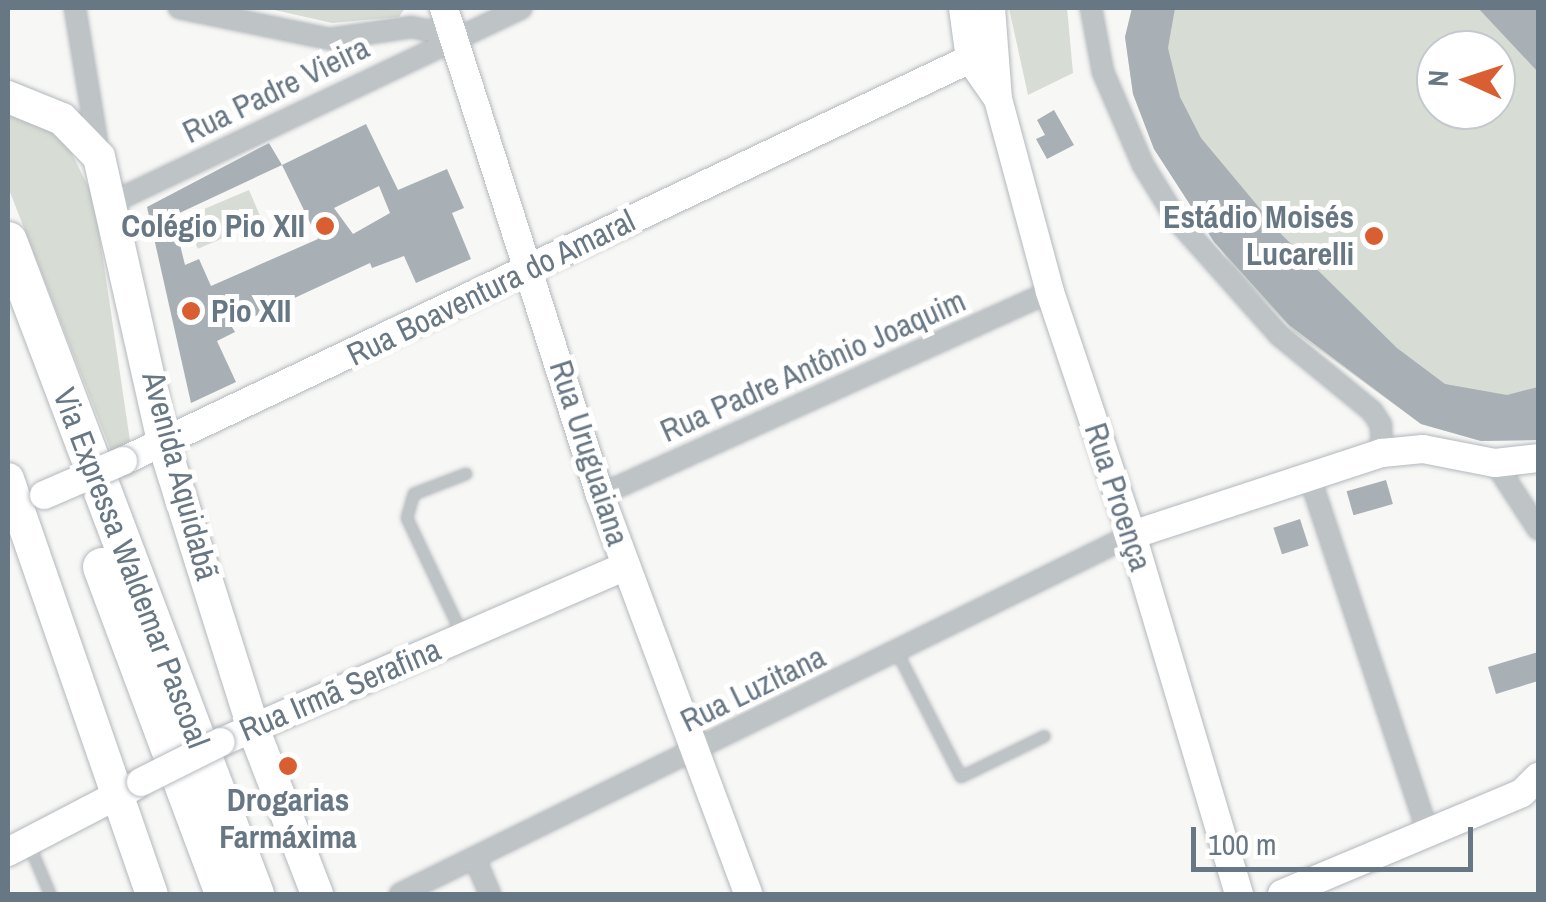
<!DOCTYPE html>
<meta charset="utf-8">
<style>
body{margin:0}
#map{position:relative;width:1546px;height:902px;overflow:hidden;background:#f7f7f5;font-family:"Archivo Narrow",sans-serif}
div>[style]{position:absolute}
.green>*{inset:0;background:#d7dcd4;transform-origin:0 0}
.building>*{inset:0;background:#a8b0b5;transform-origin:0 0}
.roads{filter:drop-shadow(0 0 2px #b3b8bd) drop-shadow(0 0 2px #b3b8bd)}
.lane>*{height:10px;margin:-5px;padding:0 5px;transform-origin:5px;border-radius:5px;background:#bec3c6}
.street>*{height:20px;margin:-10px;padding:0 10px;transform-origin:10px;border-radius:10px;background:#bec3c6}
.secondary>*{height:28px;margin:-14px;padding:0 14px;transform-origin:14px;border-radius:14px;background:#fff}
.primary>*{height:32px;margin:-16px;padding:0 16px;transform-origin:16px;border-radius:16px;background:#fff}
.highway>*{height:38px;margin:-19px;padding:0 19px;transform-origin:19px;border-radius:19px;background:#fff}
.bridges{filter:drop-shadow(0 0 2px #b3b8bd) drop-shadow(0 0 2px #b3b8bd)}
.secondary-bridge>*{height:28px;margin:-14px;padding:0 14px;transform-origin:14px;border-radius:14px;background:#fff}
.dots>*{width:28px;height:28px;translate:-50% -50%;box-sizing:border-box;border:5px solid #fff;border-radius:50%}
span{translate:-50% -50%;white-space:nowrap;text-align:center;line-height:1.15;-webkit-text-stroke:10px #fff;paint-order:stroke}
.street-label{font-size:32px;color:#687784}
.poi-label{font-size:32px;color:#687784;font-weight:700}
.right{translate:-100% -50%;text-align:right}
.left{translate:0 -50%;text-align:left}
.frame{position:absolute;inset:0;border:10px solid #687784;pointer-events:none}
.north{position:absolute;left:1416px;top:30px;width:100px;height:100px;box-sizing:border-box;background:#fff;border:2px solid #c3c9ce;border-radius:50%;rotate:273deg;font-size:28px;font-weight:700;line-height:40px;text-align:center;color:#687784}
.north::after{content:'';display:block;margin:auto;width:35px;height:45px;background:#d95f33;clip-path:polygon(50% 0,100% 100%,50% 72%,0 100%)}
.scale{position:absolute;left:1191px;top:827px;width:282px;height:45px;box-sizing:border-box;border:5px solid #687784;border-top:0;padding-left:12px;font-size:30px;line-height:35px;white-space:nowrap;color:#687784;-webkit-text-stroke:8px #fff;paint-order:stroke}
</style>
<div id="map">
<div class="green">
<i style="clip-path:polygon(266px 8px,405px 8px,399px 17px,332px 23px)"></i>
<i style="clip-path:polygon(1009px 8px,1067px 8px,1073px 73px,1028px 95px)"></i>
<i style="clip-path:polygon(evenodd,1132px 8px,1538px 8px,1538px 440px,1481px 441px,1421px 424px,1293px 331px,1234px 269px,1154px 149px,1133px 94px,1125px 37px,1132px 8px,1436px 50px,1496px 50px,1496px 110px,1436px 110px,1436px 50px)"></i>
<i style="clip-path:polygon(8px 103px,34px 114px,69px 148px,94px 198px,130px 441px,111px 451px,8px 187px)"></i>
<i style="left:249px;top:190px;width:34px;height:70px;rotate:67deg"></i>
</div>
<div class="building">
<i style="clip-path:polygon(1132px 8px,1175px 8px,1168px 48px,1180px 97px,1201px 138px,1282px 235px,1397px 348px,1445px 384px,1507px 395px,1538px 387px,1538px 440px,1481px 441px,1421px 424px,1289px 325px,1214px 242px,1154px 149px,1133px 94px,1125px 37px)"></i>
<i style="clip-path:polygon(1478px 8px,1538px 8px,1538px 72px)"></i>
<i style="clip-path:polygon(1054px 110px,1074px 145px,1047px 159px,1036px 139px,1045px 135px,1037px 120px)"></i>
<i style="clip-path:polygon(evenodd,366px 124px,398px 190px,447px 169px,464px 208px,452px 213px,471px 259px,416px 283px,404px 256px,372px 268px,370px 263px,232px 327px,235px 332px,217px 341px,236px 382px,191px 403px,147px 207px,269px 143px,282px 165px,366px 124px,282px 165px,318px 239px,211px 286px,199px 259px,185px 265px,173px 216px,282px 165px,366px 124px,379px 186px,390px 213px,353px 234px,334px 208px,379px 186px)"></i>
<i style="left:1386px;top:480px;width:25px;height:41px;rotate:74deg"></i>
<i style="left:1300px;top:519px;width:28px;height:28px;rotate:72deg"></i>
<i style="clip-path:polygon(1538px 652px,1538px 681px,1496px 694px,1488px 667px)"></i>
</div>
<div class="roads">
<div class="lane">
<i style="left:462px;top:634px;width:128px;rotate:-115.4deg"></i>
<i style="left:407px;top:518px;width:25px;rotate:-74deg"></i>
<i style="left:414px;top:494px;width:56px;rotate:-21deg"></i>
<i style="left:897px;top:652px;width:140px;rotate:62.9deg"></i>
<i style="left:961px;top:777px;width:93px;rotate:-26deg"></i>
<i style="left:29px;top:844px;width:54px;rotate:67.2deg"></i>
</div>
<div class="street">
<i style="left:75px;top:8px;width:149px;rotate:80.7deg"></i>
<i style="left:179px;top:8px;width:154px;rotate:11.6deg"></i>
<i style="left:330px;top:39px;width:82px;rotate:-8.4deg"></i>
<i style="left:411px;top:27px;width:47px;rotate:11.1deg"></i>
<i style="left:1091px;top:8px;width:65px;rotate:79.4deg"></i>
<i style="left:1103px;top:72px;width:101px;rotate:66.7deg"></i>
<i style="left:1143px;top:165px;width:65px;rotate:58.3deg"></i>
<i style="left:1177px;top:220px;width:154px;rotate:48.4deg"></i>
<i style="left:1279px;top:335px;width:120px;rotate:39.3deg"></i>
<i style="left:1372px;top:411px;width:17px;rotate:57deg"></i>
<i style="left:1381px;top:425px;width:28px;rotate:88deg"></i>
<i style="left:113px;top:202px;width:452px;rotate:-25.4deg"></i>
<i style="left:1495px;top:463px;width:79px;rotate:56.9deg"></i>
<i style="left:1310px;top:478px;width:376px;rotate:71.6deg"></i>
<i style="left:600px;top:495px;width:494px;rotate:-24.3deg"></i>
<i style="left:476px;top:861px;width:36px;rotate:67deg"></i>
<i style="left:400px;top:894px;width:815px;rotate:-26.13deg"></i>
</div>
<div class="secondary">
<i style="left:444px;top:8px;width:511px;rotate:72.24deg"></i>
<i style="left:600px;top:495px;width:426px;rotate:69.6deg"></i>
<i style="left:963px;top:8px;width:51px;rotate:82.2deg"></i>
<i style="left:970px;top:59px;width:49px;rotate:55deg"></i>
<i style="left:998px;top:99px;width:200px;rotate:74.9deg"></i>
<i style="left:1050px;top:292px;width:256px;rotate:71.4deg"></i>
<i style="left:1132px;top:535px;width:375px;rotate:73.4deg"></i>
<i style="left:991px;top:8px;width:91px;rotate:85.6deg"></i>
<i style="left:123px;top:461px;width:938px;rotate:-25.39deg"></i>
<i style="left:1132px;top:535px;width:263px;rotate:-18.2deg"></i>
<i style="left:1382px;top:453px;width:41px;rotate:-5.6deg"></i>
<i style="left:1423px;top:449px;width:73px;rotate:11deg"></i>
<i style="left:1495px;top:463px;width:43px;rotate:-6.6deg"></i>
<i style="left:221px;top:742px;width:441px;rotate:-23.5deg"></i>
<i style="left:8px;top:852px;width:143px;rotate:-27.5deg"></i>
<i style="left:1282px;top:894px;width:260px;rotate:-22.8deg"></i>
<i style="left:1522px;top:793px;width:23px;rotate:-45deg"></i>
</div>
<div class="primary">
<i style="left:8px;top:97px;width:58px;rotate:22.2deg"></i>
<i style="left:62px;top:119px;width:53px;rotate:45.8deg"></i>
<i style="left:99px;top:157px;width:295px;rotate:77.3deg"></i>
<i style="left:164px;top:445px;width:297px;rotate:72.5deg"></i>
<i style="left:253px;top:728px;width:178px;rotate:68.9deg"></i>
<i style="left:8px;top:479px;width:439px;rotate:70.9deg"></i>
</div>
<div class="highway">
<i style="left:8px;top:241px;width:698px;rotate:69.28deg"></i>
<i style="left:102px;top:567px;width:349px;rotate:69.5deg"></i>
</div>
</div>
<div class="bridges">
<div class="secondary-bridge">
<i style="left:44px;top:495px;width:86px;rotate:-23.3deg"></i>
<i style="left:141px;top:782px;width:89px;rotate:-26.6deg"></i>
</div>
</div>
<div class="dots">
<i style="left:325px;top:226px;background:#d95f33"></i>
<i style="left:1374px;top:236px;background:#d95f33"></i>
<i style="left:191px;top:311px;background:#d95f33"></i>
<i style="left:288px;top:766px;background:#d95f33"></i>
</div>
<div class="street-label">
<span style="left:276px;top:90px;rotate:-26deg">Rua Padre Vieira</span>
<span style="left:491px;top:288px;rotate:-26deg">Rua Boaventura do Amaral</span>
<span style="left:813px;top:366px;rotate:-24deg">Rua Padre Antônio Joaquim</span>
<span style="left:589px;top:453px;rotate:72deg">Rua Uruguaiana</span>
<span style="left:180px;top:476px;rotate:75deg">Avenida Aquidabã</span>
<span style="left:1118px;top:497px;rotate:72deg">Rua Proença</span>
<span style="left:131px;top:568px;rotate:69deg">Via Expressa Waldemar Pascoal</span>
<span style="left:753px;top:689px;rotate:-26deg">Rua Luzitana</span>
<span style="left:340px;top:690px;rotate:-23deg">Rua Irmã Serafina</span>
</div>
<div class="poi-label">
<span class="right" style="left:1354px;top:236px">Estádio Moisés<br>Lucarelli</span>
<span class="right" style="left:305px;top:226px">Colégio Pio XII</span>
<span class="left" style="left:211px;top:311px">Pio XII</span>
<span style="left:288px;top:819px">Drogarias<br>Farmáxima</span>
</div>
<div class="frame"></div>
<div class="north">N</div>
<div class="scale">100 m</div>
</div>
